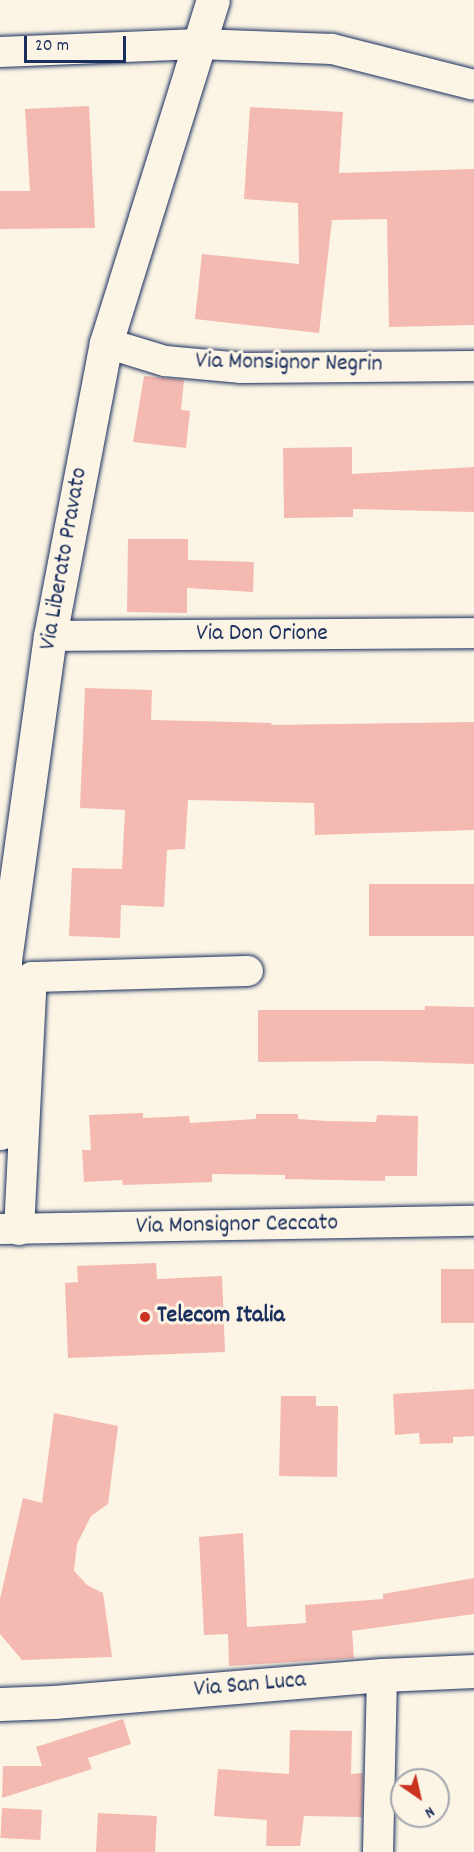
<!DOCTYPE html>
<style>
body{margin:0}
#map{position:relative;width:474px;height:1852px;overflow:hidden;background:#fcf5e5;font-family:Dekko,sans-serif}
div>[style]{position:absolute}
.building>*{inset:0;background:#f4b9b0;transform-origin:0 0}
.roads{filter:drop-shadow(0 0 2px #1b2f5e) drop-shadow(0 0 2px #1b2f5e)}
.minor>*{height:30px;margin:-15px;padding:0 15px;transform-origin:15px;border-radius:15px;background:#fcf5e5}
.tertiary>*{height:33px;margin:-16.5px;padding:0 16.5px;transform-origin:16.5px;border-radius:16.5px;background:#fcf5e5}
.dots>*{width:16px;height:16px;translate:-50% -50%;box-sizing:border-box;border:3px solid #fcf5e5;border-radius:50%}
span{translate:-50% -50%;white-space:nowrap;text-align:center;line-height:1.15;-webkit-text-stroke:6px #fcf5e5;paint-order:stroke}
.street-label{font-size:24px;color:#1b2f5e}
.poi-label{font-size:24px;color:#1b2f5e;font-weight:700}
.left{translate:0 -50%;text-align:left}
.north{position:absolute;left:390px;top:1768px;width:60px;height:60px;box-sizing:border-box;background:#fcf5e5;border:2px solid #a2a6af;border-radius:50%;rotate:146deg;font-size:16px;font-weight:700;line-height:24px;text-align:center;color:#1b2f5e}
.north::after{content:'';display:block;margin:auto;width:21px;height:27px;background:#c8321e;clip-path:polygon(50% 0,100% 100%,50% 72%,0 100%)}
.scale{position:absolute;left:24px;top:36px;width:102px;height:27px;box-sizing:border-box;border:3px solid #1b2f5e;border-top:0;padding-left:8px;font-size:18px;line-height:21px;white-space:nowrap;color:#1b2f5e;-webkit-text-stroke:4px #fcf5e5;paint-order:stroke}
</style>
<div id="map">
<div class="building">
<i style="clip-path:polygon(89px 106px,95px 228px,0 229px,0 191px,30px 191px,25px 109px)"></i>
<i style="clip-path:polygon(250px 107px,343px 112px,339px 173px,474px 169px,474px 325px,389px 327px,387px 219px,332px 220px,319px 333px,195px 319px,202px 254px,299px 264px,298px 203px,244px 199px)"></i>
<i style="clip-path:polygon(144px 376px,184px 380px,181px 410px,190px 411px,186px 448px,133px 442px)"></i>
<i style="clip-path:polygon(352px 447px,352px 474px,474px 467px,474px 512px,353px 509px,353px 517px,284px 518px,283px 448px)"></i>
<i style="clip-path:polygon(128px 539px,188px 539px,188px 560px,254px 562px,253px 592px,187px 588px,187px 613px,127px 612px)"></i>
<i style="clip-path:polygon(85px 688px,152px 690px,151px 720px,272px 723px,271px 725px,474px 722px,474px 830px,315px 835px,314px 803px,188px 800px,185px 849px,167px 850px,164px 907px,121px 905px,120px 938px,69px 936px,72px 868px,122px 869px,125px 810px,80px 808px)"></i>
<i style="left:369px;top:884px;width:105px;height:52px"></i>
<i style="clip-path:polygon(425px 1006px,474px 1007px,474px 1064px,377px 1061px,258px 1062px,258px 1010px,425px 1010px)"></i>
<i style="clip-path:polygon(143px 1113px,143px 1118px,189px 1116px,190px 1123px,256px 1119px,256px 1114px,298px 1114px,298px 1119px,327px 1121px,376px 1122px,377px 1115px,418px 1116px,417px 1176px,385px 1176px,385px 1181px,285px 1179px,285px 1175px,212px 1174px,212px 1182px,123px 1185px,122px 1180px,84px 1182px,82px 1150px,91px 1150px,89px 1115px)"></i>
<i style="clip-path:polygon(156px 1263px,157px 1279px,222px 1276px,225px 1352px,68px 1358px,65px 1283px,78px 1282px,77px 1266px)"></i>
<i style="left:474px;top:1269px;width:54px;height:33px;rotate:90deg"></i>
<i style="clip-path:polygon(474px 1389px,474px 1436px,453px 1437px,453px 1443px,420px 1444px,419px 1433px,395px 1435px,393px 1394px)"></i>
<i style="clip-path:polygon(281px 1396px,316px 1396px,316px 1406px,338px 1406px,337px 1477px,279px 1476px)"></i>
<i style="clip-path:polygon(54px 1413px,118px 1426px,108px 1504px,91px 1516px,77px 1544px,74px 1571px,87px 1585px,103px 1593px,112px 1657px,22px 1660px,0 1634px,0 1599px,23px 1498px,42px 1503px)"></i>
<i style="clip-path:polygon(243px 1533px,247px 1627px,306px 1623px,305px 1605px,383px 1599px,383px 1594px,474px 1578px,474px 1614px,352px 1631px,354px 1658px,229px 1666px,228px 1634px,204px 1635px,199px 1537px)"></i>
<i style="clip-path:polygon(123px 1719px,131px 1744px,88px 1758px,92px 1769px,2px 1798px,3px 1766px,42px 1766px,36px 1747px)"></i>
<i style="clip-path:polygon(290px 1730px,352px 1731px,351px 1774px,363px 1773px,362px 1817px,304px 1816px,300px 1846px,266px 1846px,267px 1820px,214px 1816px,218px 1769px,289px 1774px)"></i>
<i style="left:2px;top:1808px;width:40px;height:30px;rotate:3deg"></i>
<i style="left:98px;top:1813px;width:59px;height:39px;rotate:3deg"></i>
</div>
<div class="roads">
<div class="minor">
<i style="left:0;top:52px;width:199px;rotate:-2.3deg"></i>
<i style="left:199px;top:44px;width:133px;rotate:2.2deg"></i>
<i style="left:332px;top:49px;width:146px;rotate:14.2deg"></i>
<i style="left:106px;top:343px;width:62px;rotate:17deg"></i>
<i style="left:165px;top:361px;width:77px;rotate:5.2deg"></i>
<i style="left:242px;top:368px;width:232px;rotate:-0.5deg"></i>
<i style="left:50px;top:636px;width:424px;rotate:-0.4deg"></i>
<i style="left:0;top:1229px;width:474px;rotate:-1deg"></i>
<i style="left:19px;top:1230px;width:253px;rotate:-87.1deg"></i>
<i style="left:32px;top:977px;width:216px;rotate:-1.6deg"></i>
<i style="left:378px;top:1852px;width:177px;rotate:-88.7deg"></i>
</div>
<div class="tertiary">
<i style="left:0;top:1133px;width:173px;rotate:-88.3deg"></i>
<i style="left:5px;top:960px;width:327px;rotate:-82.1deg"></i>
<i style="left:50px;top:636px;width:298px;rotate:-79.2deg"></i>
<i style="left:106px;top:343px;width:359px;rotate:-72.7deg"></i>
<i style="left:0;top:1704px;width:54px;rotate:-2.1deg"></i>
<i style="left:54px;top:1702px;width:329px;rotate:-4.7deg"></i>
<i style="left:382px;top:1675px;width:92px;rotate:-2.5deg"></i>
</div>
</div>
<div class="dots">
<i style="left:145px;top:1317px;background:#c8321e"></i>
</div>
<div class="street-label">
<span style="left:289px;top:364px;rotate:1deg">Via Monsignor Negrin</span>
<span style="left:65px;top:559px;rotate:-80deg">Via Liberato Pravato</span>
<span style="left:262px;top:635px">Via Don Orione</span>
<span style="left:237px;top:1226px;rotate:-1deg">Via Monsignor Ceccato</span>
<span style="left:250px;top:1686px;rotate:-5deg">Via San Luca</span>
</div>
<div class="poi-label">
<span class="left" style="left:157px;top:1317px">Telecom Italia</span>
</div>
<div class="north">N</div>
<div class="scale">20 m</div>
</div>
